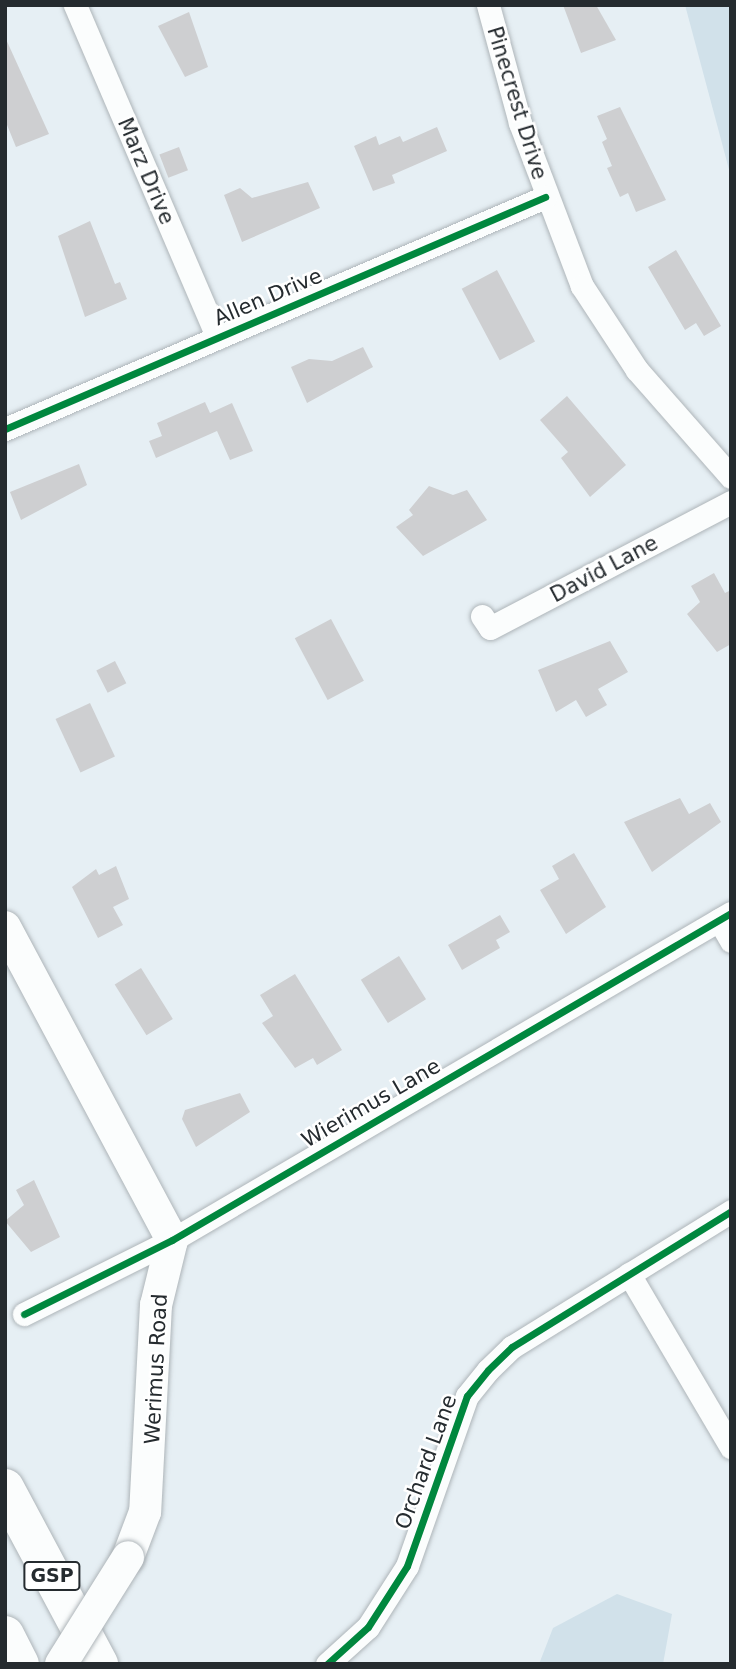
<!DOCTYPE html>
<style>
body{margin:0}
#map{position:relative;width:736px;height:1669px;overflow:hidden;background:#e6eff4;font-family:"DejaVu Sans",sans-serif}
div>[style]{position:absolute}
.green>*{inset:0;background:#d1e1ea}
.building>*{inset:0;background:#cecfd1;transform-origin:0 0}
.roads{filter:drop-shadow(0 0 2px #aeb5b9) drop-shadow(0 0 2px #aeb5b9)}
.street>*{height:23px;margin:-11.5px;padding:0 11.5px;transform-origin:11.5px;border-radius:11.5px;background:#fbfdfd}
.secondary>*{height:32px;margin:-16px;padding:0 16px;transform-origin:16px;border-radius:16px;background:#fbfdfd}
.highway>*{height:38px;margin:-19px;padding:0 19px;transform-origin:19px;border-radius:19px;background:#fbfdfd}
.bridges{filter:drop-shadow(0 0 2px #aeb5b9) drop-shadow(0 0 2px #aeb5b9)}
.secondary-bridge>*{height:32px;margin:-16px;padding:0 16px;transform-origin:16px;border-radius:16px;background:#fbfdfd}
.cycleway>*{height:7px;margin:-3.5px;padding:0 3.5px;transform-origin:3.5px;border-radius:3.5px;background:#00873e}
span{translate:-50% -50%;white-space:nowrap;text-align:center;line-height:1.15;-webkit-text-stroke:5px #fff;paint-order:stroke}
.shield-label span{padding:2px 5px;background:#fff;border:2px solid;border-radius:5px;-webkit-text-stroke-width:0}
.shield-label{font-size:19px;color:#252b2f;font-weight:700}
.street-label{font-size:21px;color:#252b2f}
.frame{position:absolute;inset:0;border:7px solid #252b2f;pointer-events:none}
</style>
<div id="map">
<div class="green">
<i style="clip-path:polygon(685px 5px,731px 5px,731px 177px)"></i>
<i style="clip-path:polygon(617px 1594px,672px 1614px,663px 1664px,539px 1664px,553px 1628px)"></i>
</div>
<div class="building">
<i style="clip-path:polygon(563px 5px,596px 5px,616px 40px,581px 53px)"></i>
<i style="clip-path:polygon(189px 12px,208px 67px,185px 77px,158px 26px)"></i>
<i style="clip-path:polygon(5px 37px,49px 134px,16px 147px,5px 120px)"></i>
<i style="clip-path:polygon(620px 107px,666px 200px,636px 212px,628px 193px,620px 197px,607px 168px,612px 166px,602px 142px,607px 139px,597px 116px)"></i>
<i style="clip-path:polygon(437px 127px,447px 151px,392px 175px,395px 183px,373px 191px,354px 146px,376px 136px,379px 145px,400px 136px,403px 142px)"></i>
<i style="left:179px;top:147px;width:25px;height:21px;rotate:69deg"></i>
<i style="clip-path:polygon(308px 182px,320px 208px,242px 242px,224px 195px,240px 188px,252px 198px)"></i>
<i style="clip-path:polygon(90px 221px,115px 284px,120px 282px,127px 299px,85px 317px,58px 236px)"></i>
<i style="clip-path:polygon(676px 250px,721px 326px,704px 336px,696px 323px,685px 330px,648px 267px)"></i>
<i style="left:497px;top:270px;width:81px;height:40px;rotate:62deg"></i>
<i style="clip-path:polygon(363px 347px,373px 367px,307px 403px,291px 367px,309px 359px,332px 361px)"></i>
<i style="clip-path:polygon(567px 396px,626px 465px,590px 497px,561px 458px,568px 452px,540px 420px)"></i>
<i style="clip-path:polygon(205px 402px,210px 413px,232px 403px,253px 451px,230px 460px,217px 431px,156px 458px,149px 441px,162px 436px,157px 423px)"></i>
<i style="clip-path:polygon(79px 464px,87px 485px,21px 520px,10px 492px)"></i>
<i style="clip-path:polygon(429px 486px,453px 495px,467px 490px,487px 520px,423px 556px,396px 527px,413px 515px,409px 510px)"></i>
<i style="clip-path:polygon(714px 573px,725px 593px,731px 590px,731px 644px,717px 652px,687px 614px,700px 602px,691px 586px)"></i>
<i style="left:331px;top:619px;width:70px;height:41px;rotate:62deg"></i>
<i style="clip-path:polygon(610px 641px,628px 672px,598px 689px,607px 705px,586px 717px,576px 700px,556px 712px,538px 670px)"></i>
<i style="left:115px;top:661px;width:25px;height:21px;rotate:63deg"></i>
<i style="left:90px;top:703px;width:59px;height:38px;rotate:65deg"></i>
<i style="clip-path:polygon(680px 798px,689px 814px,710px 803px,721px 822px,652px 872px,624px 822px)"></i>
<i style="clip-path:polygon(574px 853px,606px 907px,566px 934px,540px 890px,559px 879px,552px 866px)"></i>
<i style="clip-path:polygon(116px 866px,129px 899px,113px 907px,123px 925px,98px 938px,72px 887px,96px 869px,99px 875px)"></i>
<i style="clip-path:polygon(500px 915px,510px 932px,496px 940px,500px 948px,462px 970px,448px 945px)"></i>
<i style="left:399px;top:956px;width:51px;height:45px;rotate:58deg"></i>
<i style="left:141px;top:968px;width:60px;height:31px;rotate:58deg"></i>
<i style="clip-path:polygon(295px 974px,342px 1050px,317px 1065px,313px 1058px,295px 1068px,262px 1023px,273px 1016px,260px 995px)"></i>
<i style="clip-path:polygon(240px 1093px,250px 1112px,196px 1147px,182px 1119px,185px 1110px)"></i>
<i style="clip-path:polygon(34px 1180px,60px 1237px,31px 1252px,5px 1221px,24px 1205px,16px 1190px)"></i>
</div>
<div class="roads">
<div class="street">
<i style="left:75px;top:5px;width:362px;rotate:66.8deg"></i>
<i style="left:488px;top:5px;width:122px;rotate:74.8deg"></i>
<i style="left:520px;top:123px;width:174px;rotate:69.2deg"></i>
<i style="left:582px;top:286px;width:100px;rotate:56.8deg"></i>
<i style="left:637px;top:370px;width:142px;rotate:48.7deg"></i>
<i style="left:5px;top:429px;width:588px;rotate:-23.25deg"></i>
<i style="left:482px;top:616px;width:14px;rotate:56deg"></i>
<i style="left:490px;top:628px;width:272px;rotate:-27.6deg"></i>
<i style="left:719px;top:920px;width:24px;rotate:60deg"></i>
<i style="left:629px;top:1274px;width:201px;rotate:59.5deg"></i>
<i style="left:24px;top:1314px;width:165px;rotate:-26.6deg"></i>
<i style="left:172px;top:1240px;width:648px;rotate:-30.33deg"></i>
<i style="left:327px;top:1664px;width:55px;rotate:-42.1deg"></i>
<i style="left:368px;top:1627px;width:72px;rotate:-57.4deg"></i>
<i style="left:407px;top:1566px;width:180px;rotate:-70.6deg"></i>
<i style="left:467px;top:1396px;width:33px;rotate:-51deg"></i>
<i style="left:488px;top:1370px;width:33px;rotate:-44deg"></i>
<i style="left:512px;top:1347px;width:258px;rotate:-31.8deg"></i>
</div>
<div class="secondary">
<i style="left:5px;top:927px;width:355px;rotate:61.9deg"></i>
<i style="left:172px;top:1240px;width:67px;rotate:103.8deg"></i>
<i style="left:156px;top:1305px;width:207px;rotate:93deg"></i>
<i style="left:145px;top:1512px;width:48px;rotate:110.7deg"></i>
</div>
<div class="highway">
<i style="left:5px;top:1488px;width:200px;rotate:61.9deg"></i>
<i style="left:5px;top:1635px;width:33px;rotate:63deg"></i>
</div>
</div>
<div class="bridges">
<div class="secondary-bridge">
<i style="left:61px;top:1664px;width:126px;rotate:-57.9deg"></i>
</div>
</div>
<div class="cycleway">
<i style="left:5px;top:429px;width:588px;rotate:-23.25deg"></i>
<i style="left:24px;top:1314px;width:165px;rotate:-26.6deg"></i>
<i style="left:172px;top:1240px;width:648px;rotate:-30.33deg"></i>
<i style="left:327px;top:1664px;width:55px;rotate:-42.1deg"></i>
<i style="left:368px;top:1627px;width:72px;rotate:-57.4deg"></i>
<i style="left:407px;top:1566px;width:180px;rotate:-70.6deg"></i>
<i style="left:467px;top:1396px;width:33px;rotate:-51deg"></i>
<i style="left:488px;top:1370px;width:33px;rotate:-44deg"></i>
<i style="left:512px;top:1347px;width:258px;rotate:-31.8deg"></i>
</div>
<div class="shield-label">
<span style="left:52px;top:1576px">GSP</span>
</div>
<div class="street-label">
<span style="left:517px;top:103px;rotate:73deg">Pinecrest Drive</span>
<span style="left:146px;top:171px;rotate:67deg">Marz Drive</span>
<span style="left:268px;top:297px;rotate:-23deg">Allen Drive</span>
<span style="left:604px;top:569px;rotate:-28deg">David Lane</span>
<span style="left:371px;top:1103px;rotate:-30deg">Wierimus Lane</span>
<span style="left:156px;top:1369px;rotate:-87deg">Werimus Road</span>
<span style="left:426px;top:1462px;rotate:-70deg">Orchard Lane</span>
</div>
<div class="frame"></div>
</div>
